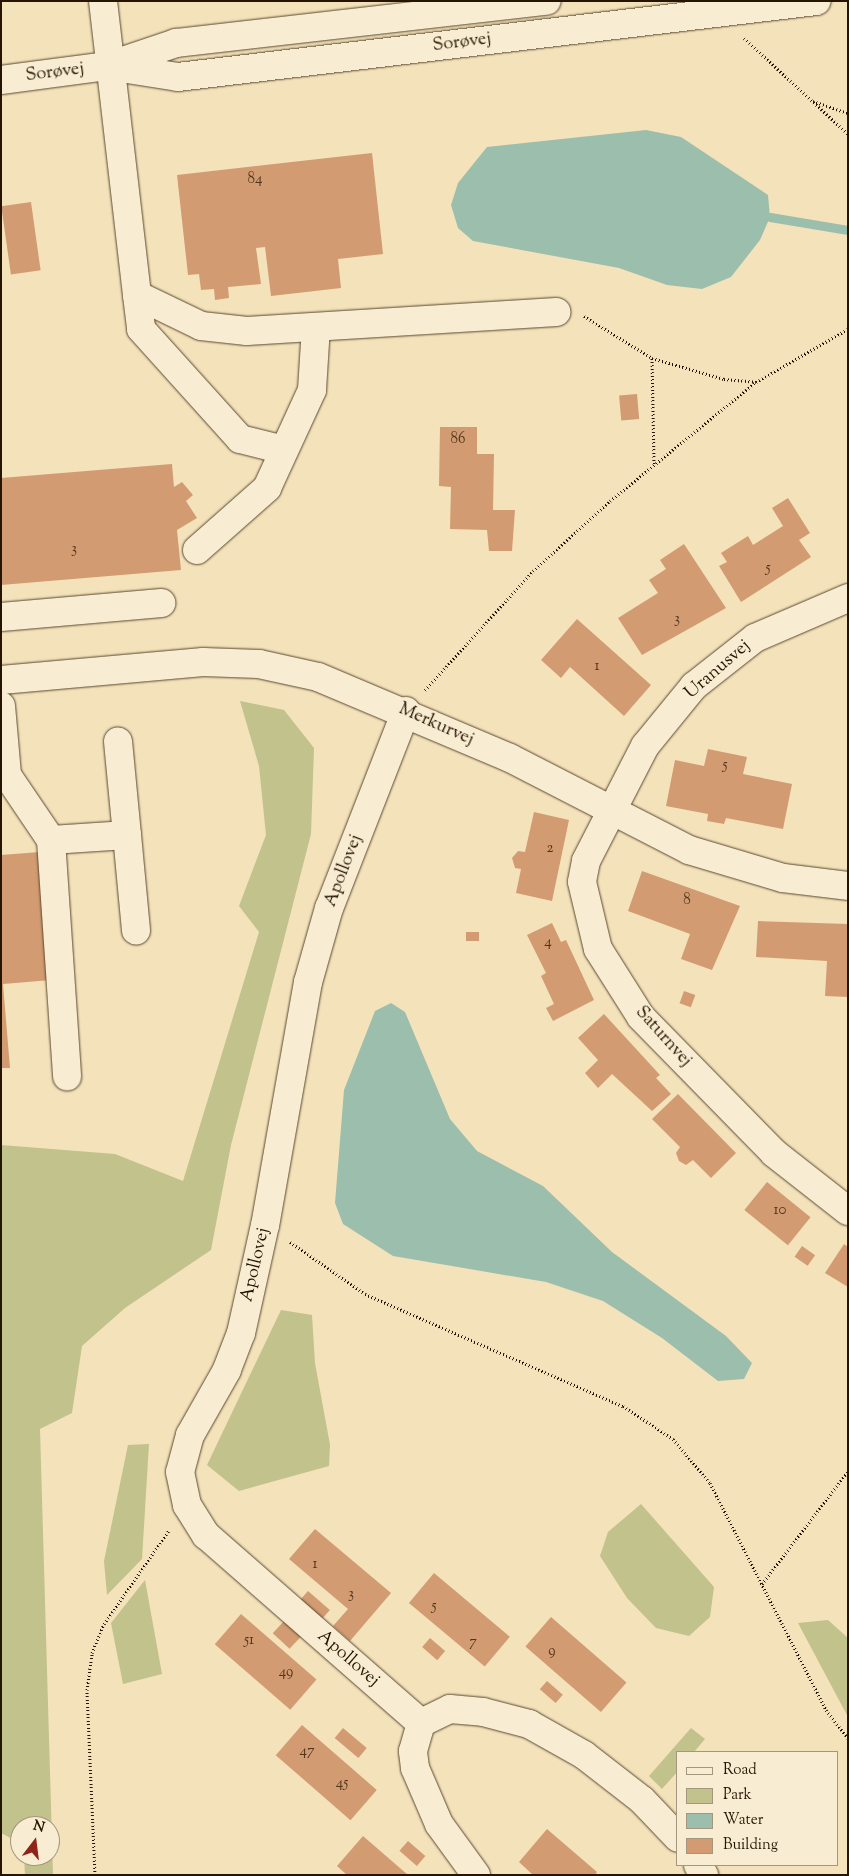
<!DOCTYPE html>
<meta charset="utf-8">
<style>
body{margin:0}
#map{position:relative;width:849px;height:1876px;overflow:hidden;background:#f4e2ba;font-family:"Sorts Mill Goudy",serif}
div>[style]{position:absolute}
.green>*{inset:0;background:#c1c28c}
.water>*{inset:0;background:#9cbeac}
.stream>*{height:9px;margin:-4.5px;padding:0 4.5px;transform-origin:4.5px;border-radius:4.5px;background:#9cbeac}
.building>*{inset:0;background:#d39b71;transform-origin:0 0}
.path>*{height:3px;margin-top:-1.5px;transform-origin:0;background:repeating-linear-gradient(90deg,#261402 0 1px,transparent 0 3.5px)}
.roads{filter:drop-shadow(0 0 1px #5a4830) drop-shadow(0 0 1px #5a4830)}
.minor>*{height:28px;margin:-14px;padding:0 14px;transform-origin:14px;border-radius:14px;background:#f8ecd2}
span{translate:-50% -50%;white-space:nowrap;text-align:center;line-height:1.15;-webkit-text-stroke:4px #f8ecd2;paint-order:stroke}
.number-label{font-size:15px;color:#51361e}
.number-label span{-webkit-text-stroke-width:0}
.street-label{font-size:18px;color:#261402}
.frame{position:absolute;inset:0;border:2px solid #261402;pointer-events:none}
.legend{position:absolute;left:676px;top:1751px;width:162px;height:115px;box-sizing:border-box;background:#f8ecd2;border:1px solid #a4967f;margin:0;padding:6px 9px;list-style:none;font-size:15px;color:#261402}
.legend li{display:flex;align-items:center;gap:10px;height:25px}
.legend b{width:25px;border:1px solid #a4967f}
.north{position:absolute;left:10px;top:1816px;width:50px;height:50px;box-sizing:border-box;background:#f8ecd2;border:1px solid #a4967f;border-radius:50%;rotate:15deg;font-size:14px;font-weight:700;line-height:20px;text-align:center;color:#261402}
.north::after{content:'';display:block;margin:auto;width:18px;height:22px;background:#8f2418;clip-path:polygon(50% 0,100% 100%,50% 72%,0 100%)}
</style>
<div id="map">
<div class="green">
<i style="clip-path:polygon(240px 701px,284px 710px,314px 748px,311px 834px,231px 1145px,211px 1250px,125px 1308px,82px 1346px,72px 1413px,40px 1429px,53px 1875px,25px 1875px,24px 1856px,50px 1856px,50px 1826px,20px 1826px,20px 1843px,1px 1833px,1px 1145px,115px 1154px,183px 1181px,259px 932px,239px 906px,266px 835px,259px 766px)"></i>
<i style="clip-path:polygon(281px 1310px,312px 1315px,315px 1363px,330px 1445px,329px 1466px,239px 1491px,207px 1465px)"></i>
<i style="clip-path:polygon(149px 1444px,142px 1559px,107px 1595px,104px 1561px,128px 1445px)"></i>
<i style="clip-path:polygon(641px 1504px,714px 1587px,710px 1617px,689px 1636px,656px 1628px,627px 1598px,600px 1556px,608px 1532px)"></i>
<i style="clip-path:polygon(145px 1580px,162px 1674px,123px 1684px,111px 1623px)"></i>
<i style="clip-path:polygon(828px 1620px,848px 1638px,848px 1717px,798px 1623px)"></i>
<i style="clip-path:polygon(691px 1728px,705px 1739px,694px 1752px,678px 1752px,678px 1771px,662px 1789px,649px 1776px)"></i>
</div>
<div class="water">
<i style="clip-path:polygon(646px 130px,681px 137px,768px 195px,770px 217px,760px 240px,731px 277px,702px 289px,667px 285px,619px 268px,473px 241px,458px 228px,451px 205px,458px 183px,487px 147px)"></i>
<i style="clip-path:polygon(391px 1003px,405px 1012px,450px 1119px,477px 1151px,543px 1186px,612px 1252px,726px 1336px,752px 1363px,744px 1379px,718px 1381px,662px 1338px,603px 1301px,546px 1282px,393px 1256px,343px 1224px,335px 1203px,344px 1090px,375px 1011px)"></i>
</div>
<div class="stream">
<i style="left:770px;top:217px;width:79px;rotate:9.5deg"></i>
</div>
<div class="building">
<i style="clip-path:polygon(372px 153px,383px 254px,338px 259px,341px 288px,271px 296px,265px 247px,256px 248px,261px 284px,228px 287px,229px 298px,215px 300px,214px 289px,201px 290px,199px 274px,188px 275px,177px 175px)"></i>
<i style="left:31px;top:202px;width:69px;height:30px;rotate:82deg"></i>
<i style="left:637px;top:394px;width:25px;height:18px;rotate:85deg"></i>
<i style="clip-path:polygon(440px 427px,477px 427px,477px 454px,494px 454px,493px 510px,515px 510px,512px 551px,489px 551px,487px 530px,450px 529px,451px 487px,439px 486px)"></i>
<i style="clip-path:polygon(172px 464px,174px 487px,182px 482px,193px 495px,186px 501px,197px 518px,177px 530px,181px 570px,1px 585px,1px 478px)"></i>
<i style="clip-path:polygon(788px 498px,810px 533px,799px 540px,811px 557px,741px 602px,719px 566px,727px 562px,721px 553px,748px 536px,753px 545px,783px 526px,772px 508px)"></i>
<i style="clip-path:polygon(684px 544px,726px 608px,642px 655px,618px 618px,658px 593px,649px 580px,666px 569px,660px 560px)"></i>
<i style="clip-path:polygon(577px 619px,651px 685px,624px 716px,570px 667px,561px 678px,541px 660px)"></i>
<i style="clip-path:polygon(708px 749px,747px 757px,743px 774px,792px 784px,783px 829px,726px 818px,724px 824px,707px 821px,708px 814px,666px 806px,675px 760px,704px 766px)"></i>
<i style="clip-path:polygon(534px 812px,569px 820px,552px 901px,516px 893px,521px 869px,515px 868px,512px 858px,518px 851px,525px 852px)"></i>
<i style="clip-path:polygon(40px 852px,51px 980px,3px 984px,10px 1068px,1px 1068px,1px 855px)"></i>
<i style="clip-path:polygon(642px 871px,740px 906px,712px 970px,681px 959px,690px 934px,628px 911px)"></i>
<i style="clip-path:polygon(758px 921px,848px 924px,848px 997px,825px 996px,827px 961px,756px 957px)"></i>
<i style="clip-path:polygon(552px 923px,561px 942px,566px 940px,594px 1000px,553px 1021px,546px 1008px,554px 1004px,541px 976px,546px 973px,527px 935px)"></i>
<i style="left:466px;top:932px;width:13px;height:9px"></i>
<i style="left:684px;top:991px;width:12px;height:13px;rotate:20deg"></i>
<i style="clip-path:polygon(604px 1014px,660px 1075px,656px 1078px,671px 1094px,652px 1111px,612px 1074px,598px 1088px,585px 1073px,598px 1060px,578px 1038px)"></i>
<i style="clip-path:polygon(678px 1094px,736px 1153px,711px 1178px,693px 1160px,686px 1165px,679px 1161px,676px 1153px,680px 1147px,652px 1119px)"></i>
<i style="left:767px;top:1182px;width:56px;height:36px;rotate:39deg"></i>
<i style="clip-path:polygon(844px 1244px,848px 1247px,848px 1287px,825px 1273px)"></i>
<i style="left:802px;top:1246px;width:16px;height:13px;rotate:35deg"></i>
<i style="clip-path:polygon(315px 1529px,391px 1593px,350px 1641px,333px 1626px,348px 1609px,289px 1559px)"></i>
<i style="left:434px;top:1573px;width:99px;height:39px;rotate:40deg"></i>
<i style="left:308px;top:1591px;width:29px;height:12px;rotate:41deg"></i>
<i style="left:241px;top:1614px;width:100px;height:40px;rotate:41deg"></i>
<i style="left:551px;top:1617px;width:100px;height:39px;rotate:41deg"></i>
<i style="left:285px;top:1620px;width:23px;height:18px;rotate:43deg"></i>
<i style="left:430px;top:1638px;width:20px;height:12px;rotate:41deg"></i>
<i style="left:547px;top:1681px;width:21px;height:11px;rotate:41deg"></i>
<i style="left:302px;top:1725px;width:99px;height:40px;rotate:41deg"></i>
<i style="left:343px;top:1728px;width:31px;height:13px;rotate:40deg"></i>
<i style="clip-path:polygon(547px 1829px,597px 1872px,595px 1875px,533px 1875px,519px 1862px)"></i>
<i style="clip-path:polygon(363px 1836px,408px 1875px,347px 1875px,337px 1866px)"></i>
<i style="left:408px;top:1841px;width:23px;height:13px;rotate:41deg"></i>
</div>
<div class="path">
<i style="left:744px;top:38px;width:142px;rotate:42.7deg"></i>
<i style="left:813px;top:101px;width:37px;rotate:19deg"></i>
<i style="left:584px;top:316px;width:80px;rotate:31.7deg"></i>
<i style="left:652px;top:358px;width:75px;rotate:16.3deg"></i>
<i style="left:724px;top:379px;width:32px;rotate:5deg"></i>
<i style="left:756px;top:382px;width:106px;rotate:-29.9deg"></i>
<i style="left:652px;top:358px;width:106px;rotate:88.9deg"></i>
<i style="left:425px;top:690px;width:161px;rotate:-47.8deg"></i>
<i style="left:533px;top:571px;width:104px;rotate:-42.3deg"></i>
<i style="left:610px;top:501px;width:188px;rotate:-39.2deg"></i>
<i style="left:290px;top:1242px;width:91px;rotate:34.7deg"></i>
<i style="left:365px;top:1294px;width:281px;rotate:23.5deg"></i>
<i style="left:623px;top:1406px;width:60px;rotate:33.4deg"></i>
<i style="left:673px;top:1439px;width:57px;rotate:49.9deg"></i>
<i style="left:710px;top:1483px;width:255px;rotate:62.9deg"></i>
<i style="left:826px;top:1710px;width:36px;rotate:52deg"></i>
<i style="left:762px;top:1584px;width:142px;rotate:-52.7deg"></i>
<i style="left:95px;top:1875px;width:185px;rotate:-92.5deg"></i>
<i style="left:87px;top:1690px;width:37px;rotate:-82deg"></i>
<i style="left:92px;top:1653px;width:31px;rotate:-68deg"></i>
<i style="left:104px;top:1624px;width:114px;rotate:-55.3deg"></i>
</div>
<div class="roads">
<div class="minor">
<i style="left:103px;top:1px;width:296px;rotate:83.4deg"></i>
<i style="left:137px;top:295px;width:71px;rotate:25.8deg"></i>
<i style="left:201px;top:326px;width:46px;rotate:6.2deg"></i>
<i style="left:247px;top:331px;width:310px;rotate:-3.5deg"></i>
<i style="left:108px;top:66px;width:71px;rotate:8.9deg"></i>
<i style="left:178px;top:77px;width:643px;rotate:-6.79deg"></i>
<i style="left:1px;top:80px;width:108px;rotate:-7.5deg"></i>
<i style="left:108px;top:66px;width:72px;rotate:-18.7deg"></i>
<i style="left:176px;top:43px;width:373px;rotate:-6.5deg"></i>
<i style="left:137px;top:295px;width:34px;rotate:83deg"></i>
<i style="left:141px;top:329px;width:148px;rotate:48deg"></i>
<i style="left:240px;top:439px;width:45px;rotate:14deg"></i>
<i style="left:197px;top:550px;width:94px;rotate:-41.5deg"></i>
<i style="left:267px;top:488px;width:108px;rotate:-65.3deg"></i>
<i style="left:312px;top:390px;width:63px;rotate:-86.4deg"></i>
<i style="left:848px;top:598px;width:101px;rotate:156.7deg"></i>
<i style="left:755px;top:638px;width:78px;rotate:141.8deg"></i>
<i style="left:694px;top:686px;width:77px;rotate:129.2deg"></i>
<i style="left:645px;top:746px;width:129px;rotate:117.2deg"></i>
<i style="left:586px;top:861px;width:21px;rotate:101deg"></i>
<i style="left:582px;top:882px;width:69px;rotate:76.6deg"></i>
<i style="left:598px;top:949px;width:80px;rotate:57.7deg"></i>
<i style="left:641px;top:1017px;width:190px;rotate:45.6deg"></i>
<i style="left:774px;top:1153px;width:94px;rotate:38.1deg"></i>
<i style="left:1px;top:617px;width:161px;rotate:-5deg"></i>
<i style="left:1px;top:680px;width:203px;rotate:-5.1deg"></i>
<i style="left:203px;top:662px;width:56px;rotate:2deg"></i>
<i style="left:259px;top:664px;width:60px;rotate:12.4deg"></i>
<i style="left:318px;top:677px;width:208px;rotate:22.9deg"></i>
<i style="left:510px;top:758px;width:201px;rotate:27.2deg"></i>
<i style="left:689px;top:850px;width:98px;rotate:16.6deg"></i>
<i style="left:783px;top:878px;width:65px;rotate:7deg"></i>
<i style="left:1px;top:706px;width:69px;rotate:85deg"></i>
<i style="left:7px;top:775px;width:6px;rotate:180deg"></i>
<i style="left:406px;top:711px;width:212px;rotate:111.3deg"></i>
<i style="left:329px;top:908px;width:77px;rotate:105.8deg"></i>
<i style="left:308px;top:982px;width:247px;rotate:100deg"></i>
<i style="left:265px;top:1225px;width:111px;rotate:102.5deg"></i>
<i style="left:241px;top:1333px;width:40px;rotate:111deg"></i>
<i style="left:227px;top:1370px;width:75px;rotate:119.6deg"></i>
<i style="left:190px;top:1435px;width:38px;rotate:105deg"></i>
<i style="left:180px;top:1472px;width:34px;rotate:78deg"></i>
<i style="left:187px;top:1505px;width:36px;rotate:58deg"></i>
<i style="left:206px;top:1535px;width:286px;rotate:41.2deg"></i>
<i style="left:7px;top:775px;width:78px;rotate:55.9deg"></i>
<i style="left:51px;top:840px;width:237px;rotate:86.1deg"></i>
<i style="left:127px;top:835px;width:96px;rotate:84.6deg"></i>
<i style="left:51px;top:840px;width:76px;rotate:-3.8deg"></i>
<i style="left:127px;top:835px;width:94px;rotate:-95.5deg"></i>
<i style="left:698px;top:1865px;width:12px;rotate:59deg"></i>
<i style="left:476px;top:1875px;width:63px;rotate:-126deg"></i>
<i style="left:439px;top:1824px;width:61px;rotate:-113.2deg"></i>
<i style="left:415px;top:1768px;width:17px;rotate:-97deg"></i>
<i style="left:413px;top:1751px;width:29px;rotate:-74deg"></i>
<i style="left:421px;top:1723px;width:32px;rotate:-26deg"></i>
<i style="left:450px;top:1709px;width:33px;rotate:5deg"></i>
<i style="left:483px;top:1712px;width:48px;rotate:14.6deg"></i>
<i style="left:529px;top:1724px;width:63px;rotate:29.4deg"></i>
<i style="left:584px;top:1755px;width:73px;rotate:37.8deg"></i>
<i style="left:642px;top:1800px;width:52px;rotate:46.5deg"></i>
</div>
</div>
<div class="number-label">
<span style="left:255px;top:180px">84</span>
<span style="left:458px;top:440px">86</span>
<span style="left:74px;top:550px">3</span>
<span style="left:768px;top:569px">5</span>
<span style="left:677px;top:620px">3</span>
<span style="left:597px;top:667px">1</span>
<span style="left:725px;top:766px">5</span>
<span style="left:550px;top:849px">2</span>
<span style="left:687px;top:901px">8</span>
<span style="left:548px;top:943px">4</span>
<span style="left:780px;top:1211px">10</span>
<span style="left:315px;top:1565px">1</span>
<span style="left:351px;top:1595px">3</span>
<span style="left:434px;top:1607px">5</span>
<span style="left:249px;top:1641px">51</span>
<span style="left:473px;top:1643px">7</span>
<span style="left:552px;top:1652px">9</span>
<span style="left:286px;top:1673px">49</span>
<span style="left:307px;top:1752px">47</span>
<span style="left:342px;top:1784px">45</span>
</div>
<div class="street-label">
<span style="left:462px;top:43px;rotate:-7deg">Sorøvej</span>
<span style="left:55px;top:73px;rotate:-7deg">Sorøvej</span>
<span style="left:718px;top:670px;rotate:-41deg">Uranusvej</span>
<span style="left:436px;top:725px;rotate:24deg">Merkurvej</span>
<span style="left:344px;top:871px;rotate:-69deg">Apollovej</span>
<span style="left:663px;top:1037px;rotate:48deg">Saturnvej</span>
<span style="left:256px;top:1265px;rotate:-77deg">Apollovej</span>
<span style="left:348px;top:1659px;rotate:41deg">Apollovej</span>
</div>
<div class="frame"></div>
<ul class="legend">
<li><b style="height:6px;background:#f8ecd2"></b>Road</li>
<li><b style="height:14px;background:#c1c28c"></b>Park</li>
<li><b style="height:14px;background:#9cbeac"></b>Water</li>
<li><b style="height:14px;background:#d39b71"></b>Building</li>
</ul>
<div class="north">N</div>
</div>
